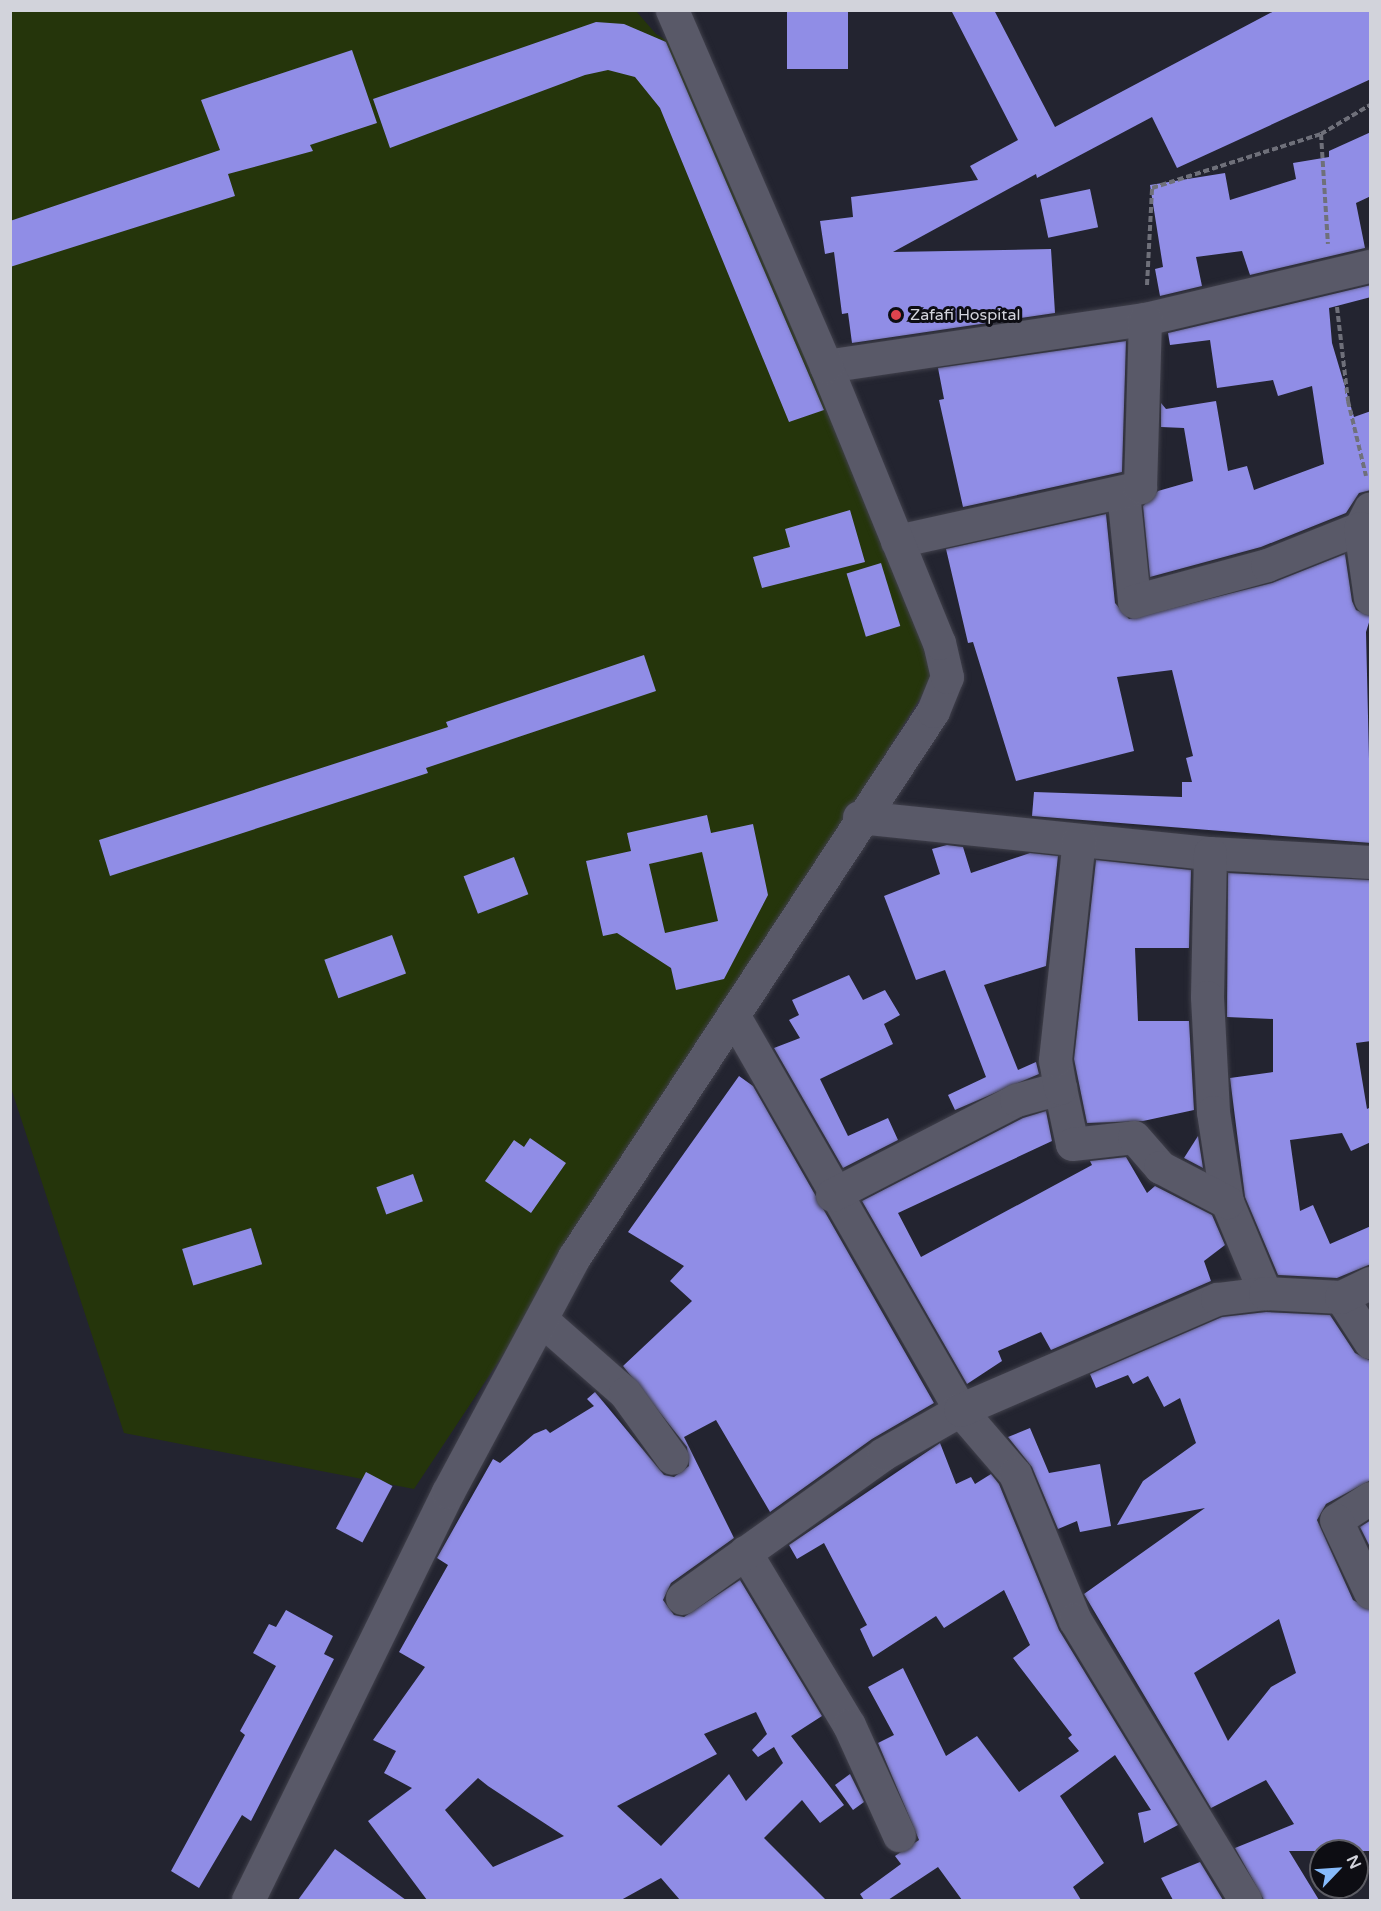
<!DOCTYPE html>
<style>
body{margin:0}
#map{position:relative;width:1381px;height:1911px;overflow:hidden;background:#232430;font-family:"Varela Round",sans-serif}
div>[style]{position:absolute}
.green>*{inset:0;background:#25350b}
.building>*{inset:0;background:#908de6;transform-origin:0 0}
.path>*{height:4px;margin-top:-2px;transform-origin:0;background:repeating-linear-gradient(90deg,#6f707a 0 6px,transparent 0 9px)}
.roads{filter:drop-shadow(0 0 2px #40404b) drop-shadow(0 0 2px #40404b)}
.minor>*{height:33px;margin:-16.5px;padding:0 16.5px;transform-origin:16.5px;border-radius:16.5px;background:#595968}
.dots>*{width:16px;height:16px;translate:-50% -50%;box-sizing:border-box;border:3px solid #0d0d13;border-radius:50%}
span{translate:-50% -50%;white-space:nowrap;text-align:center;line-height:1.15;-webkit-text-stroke:6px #0d0d13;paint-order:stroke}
.poi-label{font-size:16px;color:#d2d3db}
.left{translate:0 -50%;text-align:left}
.frame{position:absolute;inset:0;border:12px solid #d2d3db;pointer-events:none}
.north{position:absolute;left:1309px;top:1839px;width:60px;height:60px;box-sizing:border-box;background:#0d0d13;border:2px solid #5c5c63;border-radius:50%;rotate:65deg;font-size:16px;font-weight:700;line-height:24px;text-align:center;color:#d2d3db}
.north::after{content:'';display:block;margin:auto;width:21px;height:27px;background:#87bbfb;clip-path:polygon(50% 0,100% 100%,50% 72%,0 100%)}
</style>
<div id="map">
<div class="green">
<i style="clip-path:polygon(11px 11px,636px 11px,656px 34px,681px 49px,937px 671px,656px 1124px,414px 1489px,124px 1433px,11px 1088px)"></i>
</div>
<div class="building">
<i style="left:787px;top:10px;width:61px;height:59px"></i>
<i style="clip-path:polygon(951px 10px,994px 10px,1055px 127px,1276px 10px,1371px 10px,1371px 79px,1177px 168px,1152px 117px,1037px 178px,1036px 174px,893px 252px,1051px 249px,1055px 313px,852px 343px,848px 313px,842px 314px,834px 252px,825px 254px,820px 221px,853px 217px,851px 197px,978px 180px,970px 166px,1018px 140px)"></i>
<i style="clip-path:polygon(596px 22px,624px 24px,666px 42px,824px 410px,789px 422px,660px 108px,635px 77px,608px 70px,585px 75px,390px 148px,373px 99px)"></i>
<i style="clip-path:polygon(352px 50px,377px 123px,310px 145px,313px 151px,228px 174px,235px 196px,10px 267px,10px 221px,220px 150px,201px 100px)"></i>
<i style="clip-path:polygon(1371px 132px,1371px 196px,1356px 203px,1365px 248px,1250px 275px,1242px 251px,1196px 257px,1202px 286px,1160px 296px,1155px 269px,1163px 267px,1150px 185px,1225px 173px,1230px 200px,1296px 179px,1293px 163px,1329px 157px,1329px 151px)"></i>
<i style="left:1090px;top:189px;width:39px;height:51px;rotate:78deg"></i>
<i style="clip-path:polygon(1371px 285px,1371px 297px,1329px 308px,1332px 343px,1354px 417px,1371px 411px,1371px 490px,1359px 493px,1346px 513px,1261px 547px,1150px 577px,1143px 506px,1158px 491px,1193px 481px,1184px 428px,1161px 427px,1161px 403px,1166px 409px,1216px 401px,1228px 471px,1247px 466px,1254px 490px,1324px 464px,1312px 386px,1278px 396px,1273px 380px,1217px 388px,1210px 340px,1170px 345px,1168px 333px)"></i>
<i style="clip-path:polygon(1126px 341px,1122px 472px,963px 507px,939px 400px,944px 399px,938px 368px)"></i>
<i style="clip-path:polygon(850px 510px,865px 562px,762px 588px,753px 557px,790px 547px,785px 529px)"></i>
<i style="clip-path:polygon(1106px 514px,1115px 603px,1129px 619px,1272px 583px,1345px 554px,1352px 601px,1356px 610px,1371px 616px,1366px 632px,1371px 843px,1032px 816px,1034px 792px,1182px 797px,1182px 782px,1192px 782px,1186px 758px,1193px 756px,1172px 670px,1117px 677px,1134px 751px,1016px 781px,973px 642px,968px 643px,946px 549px)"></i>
<i style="left:881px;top:563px;width:66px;height:36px;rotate:73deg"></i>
<i style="clip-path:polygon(644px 655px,656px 691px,426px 768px,428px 773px,110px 876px,99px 840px,448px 727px,446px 722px)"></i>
<i style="clip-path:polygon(evenodd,707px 815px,711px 833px,753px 824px,768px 895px,724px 979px,676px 990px,671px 968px,617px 933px,603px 936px,586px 861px,631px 851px,627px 833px,707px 815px,702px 852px,718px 921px,665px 933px,649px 864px,702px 852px)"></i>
<i style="clip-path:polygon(947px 845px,963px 847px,971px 873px,1030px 853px,1058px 856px,1046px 966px,984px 985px,1018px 1070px,1036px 1062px,1039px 1074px,955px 1110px,948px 1095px,986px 1077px,945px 970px,916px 980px,884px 896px,940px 874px,932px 849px)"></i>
<i style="left:514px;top:857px;width:40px;height:54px;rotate:69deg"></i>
<i style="clip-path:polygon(1096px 860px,1191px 870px,1189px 948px,1135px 948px,1138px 1021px,1189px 1021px,1194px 1110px,1143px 1121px,1087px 1123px,1074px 1059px)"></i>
<i style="clip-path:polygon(1228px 873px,1371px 880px,1371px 1041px,1356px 1043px,1367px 1109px,1371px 1107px,1371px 1142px,1351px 1151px,1342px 1133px,1290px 1140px,1300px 1211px,1313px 1205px,1330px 1244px,1371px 1226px,1371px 1264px,1337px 1278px,1278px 1275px,1245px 1197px,1230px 1078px,1273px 1072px,1273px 1019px,1227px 1017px)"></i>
<i style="left:392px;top:935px;width:41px;height:72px;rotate:70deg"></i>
<i style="clip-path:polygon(849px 975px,863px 1000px,885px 990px,900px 1015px,884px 1024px,893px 1044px,820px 1079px,848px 1136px,888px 1118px,898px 1140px,843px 1168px,774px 1048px,800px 1038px,789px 1020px,799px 1015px,792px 1000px)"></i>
<i style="clip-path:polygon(evenodd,739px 1076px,753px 1086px,934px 1403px,872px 1439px,770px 1512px,716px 1420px,684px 1437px,734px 1538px,671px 1583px,663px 1600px,674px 1615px,684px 1617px,740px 1580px,822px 1716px,791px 1736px,844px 1805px,820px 1823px,802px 1800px,764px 1838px,826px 1900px,680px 1900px,661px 1878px,621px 1900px,427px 1900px,368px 1821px,412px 1788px,384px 1773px,396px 1751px,373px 1740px,425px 1667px,399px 1652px,448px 1565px,437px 1558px,493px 1459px,500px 1463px,534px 1434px,546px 1429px,550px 1433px,594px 1406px,587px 1399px,595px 1392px,664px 1475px,674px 1477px,689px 1466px,687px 1447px,623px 1366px,692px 1301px,670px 1281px,684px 1266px,628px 1232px,739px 1076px,756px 1712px,767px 1734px,752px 1750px,758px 1757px,774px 1747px,783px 1763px,746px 1801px,729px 1774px,661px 1846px,617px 1806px,717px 1754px,704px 1734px,756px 1712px,739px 1076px,478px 1778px,488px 1786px,564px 1836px,493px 1867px,445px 1810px,478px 1778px)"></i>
<i style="clip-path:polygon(1046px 1111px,1052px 1141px,898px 1213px,921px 1257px,1092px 1165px,1090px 1161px,1126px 1157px,1147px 1193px,1155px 1186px,1212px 1215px,1225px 1245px,1204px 1261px,1211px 1281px,1051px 1350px,1041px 1332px,998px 1351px,1002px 1361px,967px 1384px,862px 1201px,1023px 1118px)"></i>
<i style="clip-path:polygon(1198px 1136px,1203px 1168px,1184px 1158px)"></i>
<i style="clip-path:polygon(530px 1138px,566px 1163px,531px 1213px,485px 1181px,514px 1140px,524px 1147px)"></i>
<i style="left:413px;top:1174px;width:29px;height:39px;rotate:70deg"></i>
<i style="left:251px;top:1228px;width:38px;height:72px;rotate:73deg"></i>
<i style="clip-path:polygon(evenodd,1266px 1312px,1330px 1315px,1355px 1353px,1371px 1361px,1371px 1480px,1326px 1504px,1317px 1520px,1353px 1600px,1371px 1610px,1371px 1851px,1289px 1851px,1319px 1900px,1264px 1900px,1235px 1848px,1294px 1824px,1266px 1780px,1211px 1808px,1084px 1594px,1205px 1508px,1117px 1525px,1143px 1481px,1196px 1443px,1180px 1398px,1164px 1407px,1148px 1376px,1133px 1384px,1128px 1375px,1096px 1388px,1090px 1374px,1222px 1317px,1266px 1312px,1279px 1619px,1296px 1673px,1271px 1687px,1228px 1741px,1194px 1673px,1279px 1619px)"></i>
<i style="clip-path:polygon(1030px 1428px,1049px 1473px,1100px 1464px,1111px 1526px,1080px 1532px,1077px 1521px,1058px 1529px,1032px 1467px,1008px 1437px)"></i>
<i style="clip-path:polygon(940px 1443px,956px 1484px,971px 1477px,975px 1484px,991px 1474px,999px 1484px,1059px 1630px,1178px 1825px,1144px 1843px,1138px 1813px,1151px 1810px,1115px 1755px,1060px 1796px,1104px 1863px,1073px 1887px,1081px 1900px,962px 1900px,938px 1867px,888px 1900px,864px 1900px,860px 1894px,901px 1864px,895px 1856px,919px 1840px,878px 1743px,894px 1735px,868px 1687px,903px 1668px,946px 1756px,977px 1736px,1019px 1792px,1079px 1751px,1068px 1738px,1072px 1735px,1013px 1658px,1030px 1645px,1004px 1590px,944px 1628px,936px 1616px,873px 1657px,860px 1629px,867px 1625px,824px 1543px,797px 1559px,789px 1545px)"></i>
<i style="left:366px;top:1472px;width:30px;height:64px;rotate:28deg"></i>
<i style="clip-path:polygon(1371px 1520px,1371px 1549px,1360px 1527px)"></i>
<i style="clip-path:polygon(286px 1610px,333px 1636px,324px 1654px,334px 1659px,251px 1821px,242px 1815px,199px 1888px,171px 1871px,245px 1735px,240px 1731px,276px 1666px,253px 1653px,269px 1624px,276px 1627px)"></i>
<i style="clip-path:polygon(850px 1774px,864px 1802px,853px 1810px,835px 1785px)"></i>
<i style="clip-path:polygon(335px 1849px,406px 1900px,298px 1900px)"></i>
<i style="clip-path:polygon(1200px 1862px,1223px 1900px,1173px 1900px,1161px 1878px)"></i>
</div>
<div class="path">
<i style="left:1321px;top:134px;width:110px;rotate:86.4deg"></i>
<i style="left:1147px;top:285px;width:97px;rotate:-87deg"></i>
<i style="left:1152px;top:188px;width:177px;rotate:-17.7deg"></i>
<i style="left:1321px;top:134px;width:57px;rotate:-30.6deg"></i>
<i style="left:1337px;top:307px;width:95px;rotate:83.3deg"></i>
<i style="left:1348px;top:401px;width:77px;rotate:76.5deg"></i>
</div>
<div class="roads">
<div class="minor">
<i style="left:826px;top:366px;width:322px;rotate:-8.4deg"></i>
<i style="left:1145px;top:319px;width:231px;rotate:-13.3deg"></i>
<i style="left:1123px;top:492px;width:110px;rotate:84.2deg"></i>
<i style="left:1134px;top:601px;width:138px;rotate:-15.1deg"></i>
<i style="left:1267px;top:565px;width:100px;rotate:-21.7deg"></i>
<i style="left:1360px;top:528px;width:22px;rotate:-63deg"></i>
<i style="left:1360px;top:528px;width:71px;rotate:81.9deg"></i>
<i style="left:897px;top:541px;width:249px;rotate:-12.5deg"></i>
<i style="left:1140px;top:487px;width:168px;rotate:-88.3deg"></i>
<i style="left:859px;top:817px;width:353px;rotate:5.9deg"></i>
<i style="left:1210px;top:853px;width:160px;rotate:3.2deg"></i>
<i style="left:1210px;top:853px;width:144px;rotate:91.2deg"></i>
<i style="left:1207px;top:997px;width:115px;rotate:87deg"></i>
<i style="left:1213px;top:1112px;width:91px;rotate:81.2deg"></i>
<i style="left:1227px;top:1202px;width:99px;rotate:67.3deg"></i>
<i style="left:735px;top:1018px;width:452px;rotate:60.1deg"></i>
<i style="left:960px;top:1410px;width:84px;rotate:49.3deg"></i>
<i style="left:1015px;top:1474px;width:158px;rotate:67.7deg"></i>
<i style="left:1075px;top:1620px;width:328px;rotate:58.7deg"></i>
<i style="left:1060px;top:1088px;width:57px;rotate:77.9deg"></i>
<i style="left:1072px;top:1144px;width:62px;rotate:-6.4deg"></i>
<i style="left:1134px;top:1137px;width:40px;rotate:49deg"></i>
<i style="left:1160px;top:1167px;width:76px;rotate:27.6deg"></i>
<i style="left:832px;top:1195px;width:207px;rotate:-27.3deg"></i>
<i style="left:1016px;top:1100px;width:46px;rotate:-15.3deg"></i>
<i style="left:1060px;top:1088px;width:28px;rotate:-100deg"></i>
<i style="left:1055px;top:1060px;width:221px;rotate:-83.8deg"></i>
<i style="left:1341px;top:1297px;width:54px;rotate:57.2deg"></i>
<i style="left:543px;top:1321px;width:109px;rotate:41.3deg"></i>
<i style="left:625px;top:1393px;width:80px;rotate:54.1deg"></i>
<i style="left:1370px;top:1498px;width:40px;rotate:147.1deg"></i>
<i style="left:1336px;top:1520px;width:80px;rotate:64.7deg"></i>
<i style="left:745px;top:1552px;width:202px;rotate:59deg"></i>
<i style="left:849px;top:1725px;width:121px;rotate:65.6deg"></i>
<i style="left:682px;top:1598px;width:247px;rotate:-35.6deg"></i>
<i style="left:883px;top:1454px;width:89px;rotate:-29.7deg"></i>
<i style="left:960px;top:1410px;width:280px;rotate:-23.4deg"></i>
<i style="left:1217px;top:1299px;width:48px;rotate:-7.1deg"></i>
<i style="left:1265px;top:1293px;width:76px;rotate:3deg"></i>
<i style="left:1341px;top:1297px;width:32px;rotate:-26deg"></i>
<i style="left:248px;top:1900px;width:454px;rotate:-63.9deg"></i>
<i style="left:448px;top:1492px;width:267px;rotate:-61.8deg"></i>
<i style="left:574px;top:1257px;width:653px;rotate:-56.67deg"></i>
<i style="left:933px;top:711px;width:37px;rotate:-68deg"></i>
<i style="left:947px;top:677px;width:35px;rotate:-103deg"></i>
<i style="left:939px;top:643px;width:299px;rotate:-112.2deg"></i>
<i style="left:826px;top:366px;width:388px;rotate:-113.4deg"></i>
</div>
</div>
<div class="dots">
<i style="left:896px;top:315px;background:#e0444e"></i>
</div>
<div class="poi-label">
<span class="left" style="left:910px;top:315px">Zafafi Hospital</span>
</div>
<div class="frame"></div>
<div class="north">N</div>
</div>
